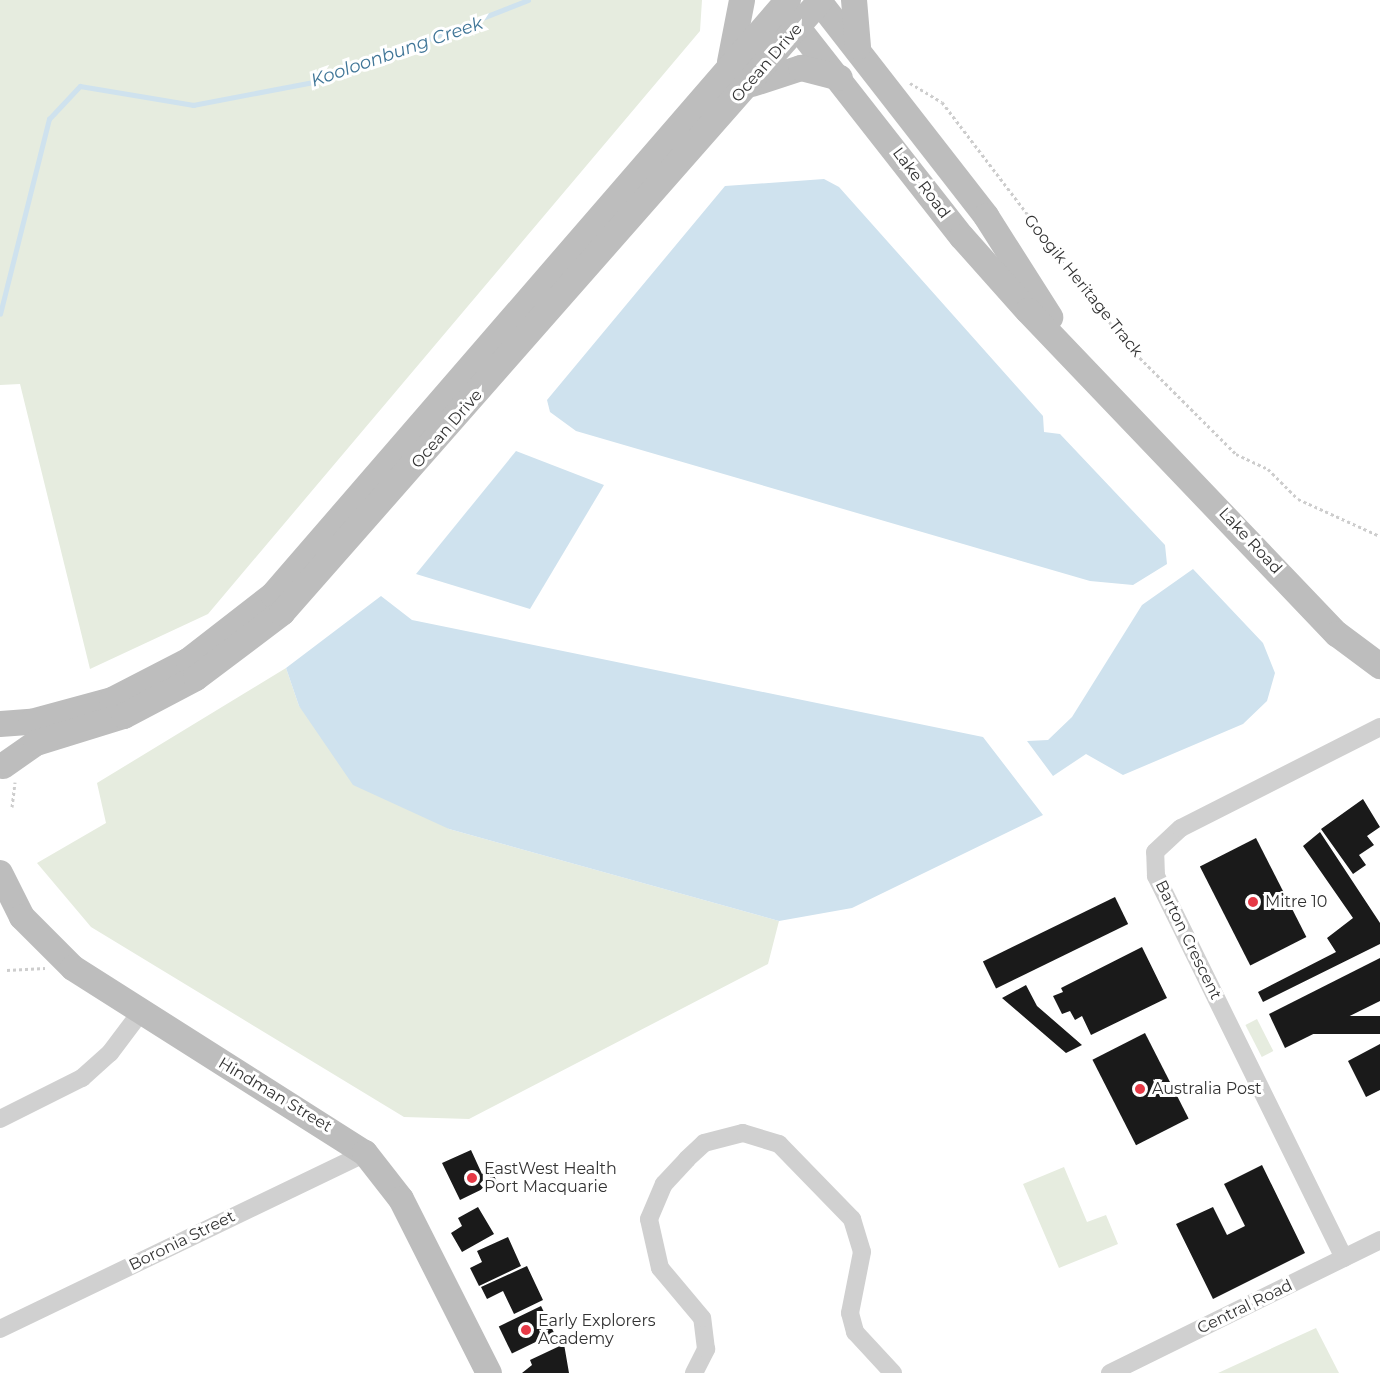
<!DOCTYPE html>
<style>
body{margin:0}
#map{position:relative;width:1380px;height:1373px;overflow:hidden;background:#fff;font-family:Montserrat,sans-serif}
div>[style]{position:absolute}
.green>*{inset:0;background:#e6ecdf;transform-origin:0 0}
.water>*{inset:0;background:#cfe2ee}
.stream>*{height:4.5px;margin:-2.25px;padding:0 2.25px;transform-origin:2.25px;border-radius:2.25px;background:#cfe2ee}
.building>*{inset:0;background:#1a1a1a;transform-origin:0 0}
.path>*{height:3px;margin-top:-1.5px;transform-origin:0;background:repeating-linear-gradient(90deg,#cdcdcd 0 3px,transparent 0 6px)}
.street>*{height:18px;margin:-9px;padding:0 9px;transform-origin:9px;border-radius:9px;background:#d0d0d0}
.secondary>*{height:26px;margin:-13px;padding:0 13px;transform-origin:13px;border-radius:13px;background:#bdbdbd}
.dots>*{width:16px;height:16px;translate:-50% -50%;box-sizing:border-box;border:3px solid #fff;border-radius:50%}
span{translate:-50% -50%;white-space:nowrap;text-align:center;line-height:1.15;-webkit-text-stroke:6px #fff;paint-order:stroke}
.street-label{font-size:16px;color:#333}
.poi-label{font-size:16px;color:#333}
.left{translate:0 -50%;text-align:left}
.water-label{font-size:18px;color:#3f7597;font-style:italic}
</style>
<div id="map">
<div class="green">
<i style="clip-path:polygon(0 0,702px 0,700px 31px,208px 614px,90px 669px,20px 384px,0 385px)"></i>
<i style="clip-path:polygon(286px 668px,299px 706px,449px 829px,779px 921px,768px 964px,469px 1119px,404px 1117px,91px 927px,37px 863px,106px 823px,97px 783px)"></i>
<i style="left:1257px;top:1019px;width:36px;height:13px;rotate:63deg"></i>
<i style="clip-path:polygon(1064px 1167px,1087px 1222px,1106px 1215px,1118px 1244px,1059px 1268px,1023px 1184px)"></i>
<i style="clip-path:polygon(1316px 1328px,1339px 1373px,1218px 1373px)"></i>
</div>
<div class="water">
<i style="clip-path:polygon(824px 179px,839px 187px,1043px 416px,1044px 432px,1060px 434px,1165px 545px,1167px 564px,1133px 585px,1090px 581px,576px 431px,550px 412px,547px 400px,725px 186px)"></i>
<i style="clip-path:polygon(516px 451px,604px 485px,530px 609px,416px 574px)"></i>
<i style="clip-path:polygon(1193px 569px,1263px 643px,1275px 673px,1267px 701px,1243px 724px,1123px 775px,1086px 754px,1053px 776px,1027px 741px,1048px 740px,1072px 717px,1142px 605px)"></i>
<i style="clip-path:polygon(381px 596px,412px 620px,983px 737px,1043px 815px,852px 908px,779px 921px,449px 829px,353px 785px,299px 706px,286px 668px)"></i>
</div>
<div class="stream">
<i style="left:0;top:314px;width:201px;rotate:-75.9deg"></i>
<i style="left:49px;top:119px;width:45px;rotate:-46.8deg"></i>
<i style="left:80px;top:86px;width:115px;rotate:9.5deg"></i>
<i style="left:193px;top:105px;width:133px;rotate:-10.8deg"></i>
<i style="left:324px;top:80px;width:219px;rotate:-21.4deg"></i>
</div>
<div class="building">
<i style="clip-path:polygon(1363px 799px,1380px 827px,1367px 836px,1374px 845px,1359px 855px,1366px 865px,1353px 874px,1321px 829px)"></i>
<i style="clip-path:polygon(1320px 832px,1380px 923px,1380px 944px,1263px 1002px,1258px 992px,1336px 952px,1327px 938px,1353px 918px,1303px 846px)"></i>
<i style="left:1256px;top:838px;width:111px;height:63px;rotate:63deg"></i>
<i style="left:1115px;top:897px;width:30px;height:147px;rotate:64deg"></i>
<i style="clip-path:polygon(1142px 947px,1167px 998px,1091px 1035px,1082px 1016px,1075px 1020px,1070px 1011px,1062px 1014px,1053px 996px,1063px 992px,1061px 988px)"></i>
<i style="clip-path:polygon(1380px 958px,1380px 1001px,1285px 1048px,1269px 1014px)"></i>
<i style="clip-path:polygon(1026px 985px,1037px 1006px,1082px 1045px,1066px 1053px,1002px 998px)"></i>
<i style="left:1380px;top:1016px;width:18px;height:99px;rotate:90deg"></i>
<i style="left:1145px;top:1033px;width:96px;height:59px;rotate:63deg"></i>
<i style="clip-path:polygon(1380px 1044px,1380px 1090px,1366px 1097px,1348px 1061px)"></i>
<i style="clip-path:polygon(471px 1150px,482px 1174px,491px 1169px,497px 1182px,460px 1200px,442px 1163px)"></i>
<i style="clip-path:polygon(1262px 1165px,1305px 1253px,1213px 1299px,1176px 1224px,1213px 1207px,1227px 1235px,1245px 1226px,1224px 1184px)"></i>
<i style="clip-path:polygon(478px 1207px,494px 1234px,462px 1252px,451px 1233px,462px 1226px,458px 1218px)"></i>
<i style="clip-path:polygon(508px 1237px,521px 1266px,479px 1286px,470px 1268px,482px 1262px,477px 1251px)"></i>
<i style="clip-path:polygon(527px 1266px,543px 1300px,514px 1314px,503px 1291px,487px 1299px,481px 1287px)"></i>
<i style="left:541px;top:1306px;width:30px;height:47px;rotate:64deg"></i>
<i style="clip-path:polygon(564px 1344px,569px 1373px,522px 1373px,532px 1365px,530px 1360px)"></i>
</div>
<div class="path">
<i style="left:910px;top:83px;width:37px;rotate:31deg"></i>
<i style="left:942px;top:102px;width:305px;rotate:52.7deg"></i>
<i style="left:1127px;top:345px;width:154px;rotate:45deg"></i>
<i style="left:1236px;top:454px;width:35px;rotate:25deg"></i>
<i style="left:1268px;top:469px;width:42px;rotate:45deg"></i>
<i style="left:1298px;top:499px;width:90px;rotate:24.3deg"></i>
<i style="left:12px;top:807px;width:25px;rotate:-83deg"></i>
<i style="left:7px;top:970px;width:38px;rotate:-3deg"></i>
</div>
<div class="street">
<i style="left:0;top:1119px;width:92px;rotate:-26.6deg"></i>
<i style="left:82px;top:1078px;width:38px;rotate:-42deg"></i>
<i style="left:110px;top:1053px;width:50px;rotate:-53.1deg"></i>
<i style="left:1344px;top:1258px;width:426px;rotate:-116.2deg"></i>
<i style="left:1156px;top:876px;width:24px;rotate:-92deg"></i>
<i style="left:1155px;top:852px;width:35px;rotate:-43deg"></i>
<i style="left:1181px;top:828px;width:223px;rotate:-26.9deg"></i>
<i style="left:0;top:1329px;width:405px;rotate:-25.7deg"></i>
<i style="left:694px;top:1373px;width:27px;rotate:-63deg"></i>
<i style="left:706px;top:1349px;width:31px;rotate:-97deg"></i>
<i style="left:702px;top:1318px;width:65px;rotate:-130deg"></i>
<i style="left:660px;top:1268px;width:50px;rotate:-102.7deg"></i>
<i style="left:649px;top:1219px;width:38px;rotate:-67deg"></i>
<i style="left:664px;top:1184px;width:34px;rotate:-47deg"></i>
<i style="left:687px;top:1159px;width:23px;rotate:-43deg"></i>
<i style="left:704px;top:1143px;width:40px;rotate:-14.4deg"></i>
<i style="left:743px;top:1133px;width:38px;rotate:17deg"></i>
<i style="left:779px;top:1144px;width:105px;rotate:45.8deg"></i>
<i style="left:852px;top:1219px;width:34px;rotate:73deg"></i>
<i style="left:862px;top:1252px;width:62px;rotate:101.1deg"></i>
<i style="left:850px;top:1313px;width:20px;rotate:75deg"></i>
<i style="left:855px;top:1332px;width:56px;rotate:47.2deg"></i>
<i style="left:1110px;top:1373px;width:301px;rotate:-26.2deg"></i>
</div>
<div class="secondary">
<i style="left:818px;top:0;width:274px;rotate:52.1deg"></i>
<i style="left:986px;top:216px;width:120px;rotate:57.6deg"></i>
<i style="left:854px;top:0;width:47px;rotate:85.1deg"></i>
<i style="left:787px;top:14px;width:283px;rotate:51.9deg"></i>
<i style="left:962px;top:237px;width:99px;rotate:48.3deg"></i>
<i style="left:1028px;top:311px;width:447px;rotate:46.3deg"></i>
<i style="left:1337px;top:634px;width:54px;rotate:36.7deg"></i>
<i style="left:730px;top:62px;width:63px;rotate:-79deg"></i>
<i style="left:752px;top:84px;width:52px;rotate:-18.1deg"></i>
<i style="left:801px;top:68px;width:40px;rotate:14.4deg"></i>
<i style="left:0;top:724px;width:31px;rotate:-4deg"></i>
<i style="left:31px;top:722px;width:84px;rotate:-15.2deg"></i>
<i style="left:112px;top:700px;width:85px;rotate:-27.2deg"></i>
<i style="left:188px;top:661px;width:108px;rotate:-37.8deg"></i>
<i style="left:273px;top:595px;width:787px;rotate:-49.12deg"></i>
<i style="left:3px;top:766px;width:40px;rotate:-34.9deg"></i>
<i style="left:36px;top:743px;width:92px;rotate:-17.1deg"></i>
<i style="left:124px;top:716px;width:81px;rotate:-27.8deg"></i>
<i style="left:196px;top:678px;width:108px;rotate:-37.1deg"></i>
<i style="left:282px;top:613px;width:816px;rotate:-48.68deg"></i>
<i style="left:0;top:873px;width:49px;rotate:63.4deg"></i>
<i style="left:22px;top:917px;width:72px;rotate:45deg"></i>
<i style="left:73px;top:968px;width:346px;rotate:32.4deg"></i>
<i style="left:365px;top:1153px;width:58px;rotate:52deg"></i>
<i style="left:401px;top:1199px;width:195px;rotate:63.2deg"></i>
</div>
<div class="dots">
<i style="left:1253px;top:902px;background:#e63946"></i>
<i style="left:1140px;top:1089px;background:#e63946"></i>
<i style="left:472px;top:1178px;background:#e63946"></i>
<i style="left:526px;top:1330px;background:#e63946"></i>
</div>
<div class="street-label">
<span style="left:767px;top:63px;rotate:-49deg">Ocean Drive</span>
<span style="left:921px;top:183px;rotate:53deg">Lake Road</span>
<span style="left:1083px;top:286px;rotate:51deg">Googik Heritage Track</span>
<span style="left:447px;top:429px;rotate:-49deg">Ocean Drive</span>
<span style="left:1250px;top:541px;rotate:47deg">Lake Road</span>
<span style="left:1188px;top:940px;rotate:64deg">Barton Crescent</span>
<span style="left:275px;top:1095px;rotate:31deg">Hindman Street</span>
<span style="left:182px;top:1241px;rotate:-26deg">Boronia Street</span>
<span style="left:1245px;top:1307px;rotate:-26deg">Central Road</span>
</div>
<div class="poi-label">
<span class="left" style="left:1265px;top:902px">Mitre 10</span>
<span class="left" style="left:1152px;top:1089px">Australia Post</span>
<span class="left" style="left:484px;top:1178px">EastWest Health<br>Port Macquarie</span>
<span class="left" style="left:538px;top:1330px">Early Explorers<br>Academy</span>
</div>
<div class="water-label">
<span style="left:397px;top:52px;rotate:-19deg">Kooloonbung Creek</span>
</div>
</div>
